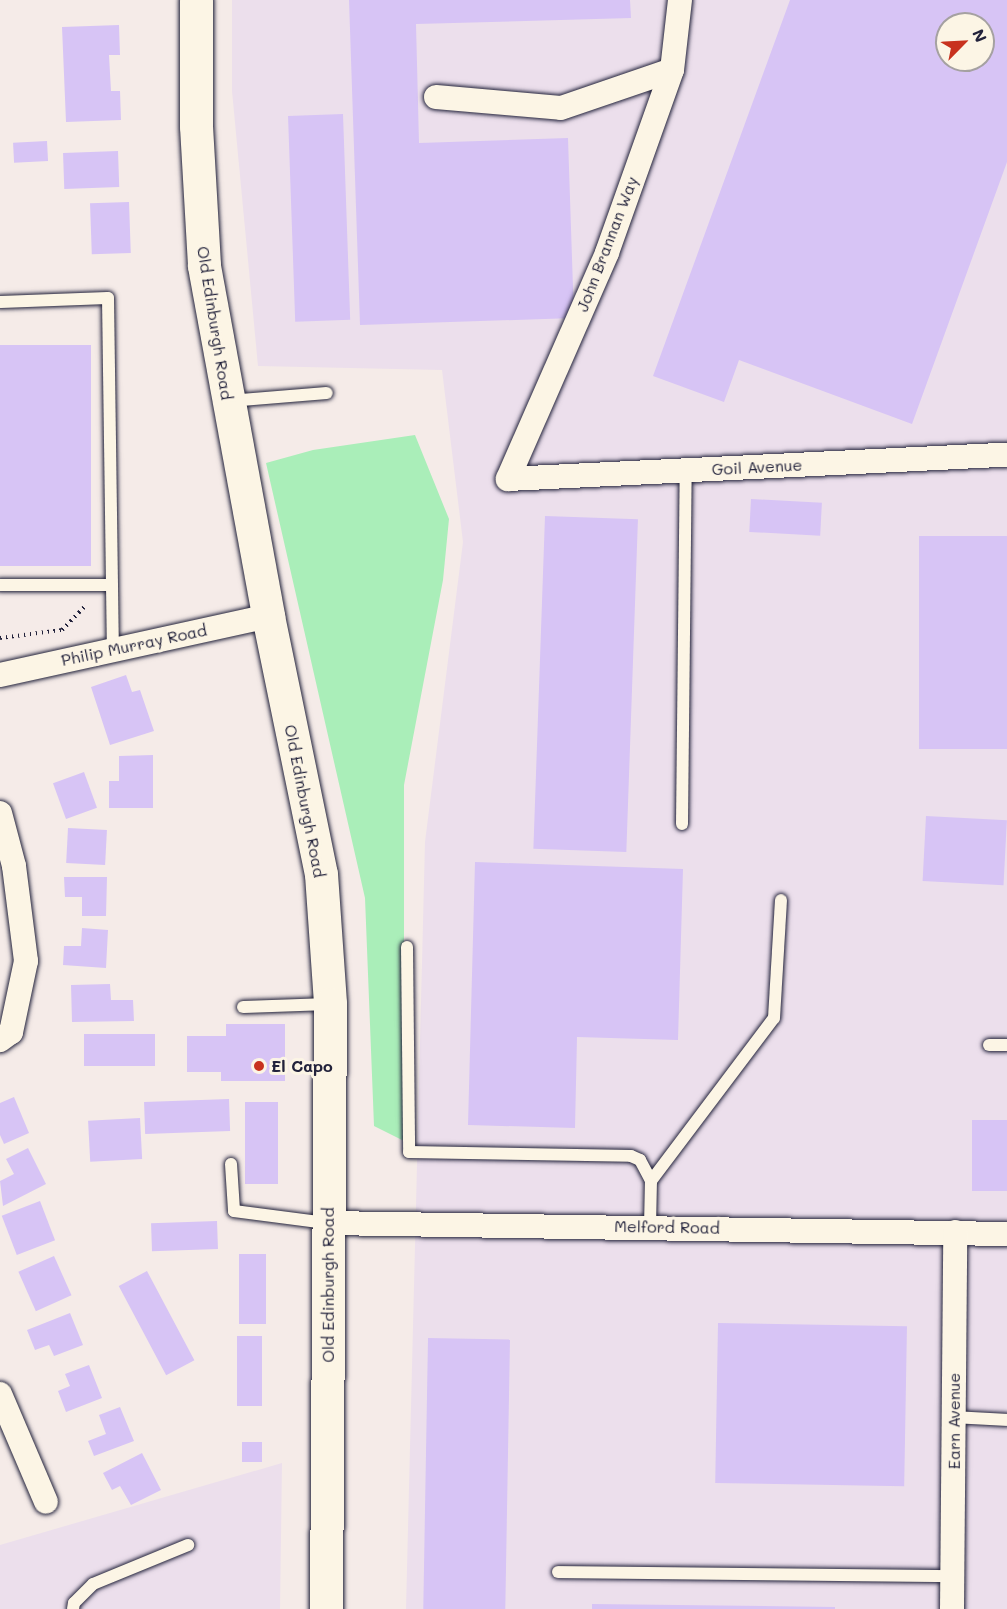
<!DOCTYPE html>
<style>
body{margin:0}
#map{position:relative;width:1007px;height:1609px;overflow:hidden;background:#f5ebe8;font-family:Mali,sans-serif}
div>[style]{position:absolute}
.built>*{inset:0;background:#ecdfec}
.green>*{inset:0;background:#aaeeb9}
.building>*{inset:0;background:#d7c4f5;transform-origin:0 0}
.path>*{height:4px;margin-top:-2px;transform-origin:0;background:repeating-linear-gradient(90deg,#22223b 0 1.5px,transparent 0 6px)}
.roads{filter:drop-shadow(0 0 2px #22223b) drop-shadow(0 0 2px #22223b)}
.service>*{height:12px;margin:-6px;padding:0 6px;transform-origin:6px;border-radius:6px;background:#fcf5e5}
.minor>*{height:24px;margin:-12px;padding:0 12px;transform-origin:12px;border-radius:12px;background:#fcf5e5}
.secondary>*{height:33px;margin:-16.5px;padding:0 16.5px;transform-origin:16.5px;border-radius:16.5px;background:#fcf5e5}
.dots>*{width:16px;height:16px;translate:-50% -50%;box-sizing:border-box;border:3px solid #fcf5e5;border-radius:50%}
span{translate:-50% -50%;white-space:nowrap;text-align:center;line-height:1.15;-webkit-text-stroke:6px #fcf5e5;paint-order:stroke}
.street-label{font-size:16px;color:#22223b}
.poi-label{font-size:16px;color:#22223b;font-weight:700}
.left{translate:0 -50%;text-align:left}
.north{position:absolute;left:935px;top:12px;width:60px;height:60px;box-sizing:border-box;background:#fcf5e5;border:2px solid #a5a1a1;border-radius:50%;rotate:66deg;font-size:16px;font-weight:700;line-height:24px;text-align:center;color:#22223b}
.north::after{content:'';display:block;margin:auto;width:21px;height:27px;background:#c8321e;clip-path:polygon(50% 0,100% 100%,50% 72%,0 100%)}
</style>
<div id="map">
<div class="built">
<i style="clip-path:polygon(evenodd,232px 0,1007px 0,1007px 1609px,406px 1609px,425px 842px,463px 542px,442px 370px,258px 366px,232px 91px,232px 0,947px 24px,983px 24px,983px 60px,947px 60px,947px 24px)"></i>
<i style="clip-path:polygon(282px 1463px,280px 1609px,0 1609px,0 1545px)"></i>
</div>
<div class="green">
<i style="clip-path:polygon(415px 435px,449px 519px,443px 580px,404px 785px,404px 1141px,374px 1126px,365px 898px,266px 463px,313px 450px)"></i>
</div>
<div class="building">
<i style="clip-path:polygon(349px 0,630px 0,631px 18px,416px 24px,419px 143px,568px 138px,574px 318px,360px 325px)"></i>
<i style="clip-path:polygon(evenodd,790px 0,1007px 0,1007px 162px,912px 424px,739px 360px,724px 402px,653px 376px,790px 0,947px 24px,983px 24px,983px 60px,947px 60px,947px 24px)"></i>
<i style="clip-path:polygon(119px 25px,120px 55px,109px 55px,111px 91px,120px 91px,121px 120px,66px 122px,62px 27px)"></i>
<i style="left:343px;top:114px;width:206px;height:55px;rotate:88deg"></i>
<i style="left:47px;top:141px;width:20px;height:34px;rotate:87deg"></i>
<i style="left:118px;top:151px;width:36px;height:55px;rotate:88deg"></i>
<i style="left:129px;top:202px;width:51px;height:39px;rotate:88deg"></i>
<i style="left:0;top:345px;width:91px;height:221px"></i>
<i style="left:751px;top:499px;width:71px;height:33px;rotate:3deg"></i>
<i style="left:545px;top:516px;width:93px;height:333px;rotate:2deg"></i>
<i style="left:919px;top:536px;width:88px;height:213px"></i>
<i style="clip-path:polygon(126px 675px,132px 692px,140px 690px,154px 731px,110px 745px,91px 687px)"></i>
<i style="clip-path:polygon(153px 755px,153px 808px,109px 808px,109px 781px,119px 781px,119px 756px)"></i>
<i style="left:84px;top:772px;width:38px;height:33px;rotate:70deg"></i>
<i style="left:926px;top:816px;width:81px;height:65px;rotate:3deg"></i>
<i style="left:68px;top:828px;width:39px;height:35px;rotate:3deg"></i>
<i style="clip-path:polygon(475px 862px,683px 869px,678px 1040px,577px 1037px,575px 1128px,468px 1125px)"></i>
<i style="clip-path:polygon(64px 877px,107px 877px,106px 916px,82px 916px,82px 897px,65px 897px)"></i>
<i style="clip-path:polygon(82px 928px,108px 930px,106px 968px,63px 965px,64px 946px,81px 946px)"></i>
<i style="clip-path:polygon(110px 984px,111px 1000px,133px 1000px,134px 1021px,72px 1022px,71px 985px)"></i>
<i style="clip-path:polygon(226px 1024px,285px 1024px,285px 1081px,221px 1081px,221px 1072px,187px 1072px,187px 1036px,226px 1036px)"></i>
<i style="left:155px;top:1034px;width:32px;height:71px;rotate:90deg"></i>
<i style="clip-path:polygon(14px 1097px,29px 1133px,4px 1144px,0 1135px,0 1103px)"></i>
<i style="left:229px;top:1099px;width:32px;height:85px;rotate:88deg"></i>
<i style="left:245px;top:1102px;width:33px;height:82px"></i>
<i style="left:140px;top:1118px;width:41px;height:52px;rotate:87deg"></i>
<i style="left:972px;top:1120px;width:35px;height:71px"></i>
<i style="clip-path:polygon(28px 1148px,46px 1184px,3px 1206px,0 1181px,14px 1174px,6px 1159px)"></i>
<i style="left:40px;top:1201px;width:42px;height:41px;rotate:69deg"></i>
<i style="left:217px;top:1221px;width:28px;height:66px;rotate:88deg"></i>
<i style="left:239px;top:1254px;width:27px;height:70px"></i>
<i style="left:54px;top:1256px;width:43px;height:39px;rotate:66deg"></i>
<i style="left:147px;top:1271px;width:101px;height:32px;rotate:62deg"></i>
<i style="clip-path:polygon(70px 1313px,83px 1345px,54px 1356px,49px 1345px,35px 1350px,27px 1330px)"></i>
<i style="left:718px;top:1323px;width:189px;height:160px;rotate:1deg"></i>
<i style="left:237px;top:1336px;width:25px;height:70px"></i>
<i style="left:428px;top:1338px;width:82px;height:271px;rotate:1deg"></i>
<i style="clip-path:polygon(89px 1365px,102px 1398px,66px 1412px,58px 1391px,70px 1386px,65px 1374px)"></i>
<i style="clip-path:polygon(120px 1407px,134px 1441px,94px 1456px,88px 1441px,106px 1434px,99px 1415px)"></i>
<i style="left:242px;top:1442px;width:20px;height:20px"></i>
<i style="clip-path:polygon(142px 1453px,161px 1490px,131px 1505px,120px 1486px,112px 1490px,103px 1473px)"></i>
<i style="clip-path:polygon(592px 1604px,835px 1607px,835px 1609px,592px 1609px)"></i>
</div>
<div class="path">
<i style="left:0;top:638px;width:63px;rotate:-7.4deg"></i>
<i style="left:62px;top:630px;width:35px;rotate:-46deg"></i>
</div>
<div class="roads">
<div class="service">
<i style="left:0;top:302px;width:108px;rotate:-2.1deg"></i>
<i style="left:108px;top:298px;width:351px;rotate:89.2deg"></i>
<i style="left:229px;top:401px;width:98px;rotate:-4.7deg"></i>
<i style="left:0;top:585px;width:112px"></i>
<i style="left:682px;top:824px;width:353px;rotate:-89.4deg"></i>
<i style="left:407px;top:947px;width:205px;rotate:89.4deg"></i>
<i style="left:409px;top:1152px;width:222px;rotate:1deg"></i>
<i style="left:631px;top:1156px;width:10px;rotate:24deg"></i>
<i style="left:640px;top:1160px;width:24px;rotate:62deg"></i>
<i style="left:243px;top:1007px;width:86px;rotate:-2deg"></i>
<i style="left:989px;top:1045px;width:18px"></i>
<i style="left:231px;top:1164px;width:47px;rotate:86.3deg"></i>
<i style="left:234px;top:1211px;width:93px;rotate:7.4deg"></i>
<i style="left:650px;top:1227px;width:46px;rotate:-88.8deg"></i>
<i style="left:651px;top:1181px;width:204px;rotate:-53deg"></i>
<i style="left:774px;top:1018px;width:118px;rotate:-86.6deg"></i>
<i style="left:954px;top:1417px;width:53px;rotate:3.2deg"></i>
<i style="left:558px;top:1572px;width:395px;rotate:0.6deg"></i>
<i style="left:73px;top:1609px;width:6px;rotate:-81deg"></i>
<i style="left:74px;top:1603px;width:27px;rotate:-45deg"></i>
<i style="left:93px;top:1584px;width:103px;rotate:-22.3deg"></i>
</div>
<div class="minor">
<i style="left:680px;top:0;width:70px;rotate:96.5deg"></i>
<i style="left:672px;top:70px;width:194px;rotate:109.6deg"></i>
<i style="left:607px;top:253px;width:247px;rotate:113.7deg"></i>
<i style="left:508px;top:479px;width:500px;rotate:-2.8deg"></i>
<i style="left:436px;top:97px;width:125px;rotate:5deg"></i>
<i style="left:561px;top:108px;width:117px;rotate:-18.9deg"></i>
<i style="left:0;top:675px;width:274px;rotate:-12.4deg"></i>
<i style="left:0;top:813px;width:55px;rotate:75.2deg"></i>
<i style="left:14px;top:866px;width:96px;rotate:82.8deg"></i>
<i style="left:26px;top:961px;width:73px;rotate:101.9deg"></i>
<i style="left:11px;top:1032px;width:14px;rotate:144deg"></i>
<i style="left:328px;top:1223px;width:679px;rotate:0.93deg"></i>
<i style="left:0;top:1394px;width:117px;rotate:66.9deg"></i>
<i style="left:952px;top:1609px;width:377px;rotate:-89.5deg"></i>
</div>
<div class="secondary">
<i style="left:196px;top:0;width:126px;rotate:90deg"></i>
<i style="left:196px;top:126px;width:140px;rotate:86.7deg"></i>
<i style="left:204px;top:266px;width:356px;rotate:79.6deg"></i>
<i style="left:268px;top:616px;width:263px;rotate:78.4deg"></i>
<i style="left:321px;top:874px;width:130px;rotate:86deg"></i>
<i style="left:330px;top:1004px;width:605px;rotate:90.38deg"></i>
</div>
</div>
<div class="dots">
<i style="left:259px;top:1066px;background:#c8321e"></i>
</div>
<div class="street-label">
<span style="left:607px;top:244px;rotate:-69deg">John Brannan Way</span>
<span style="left:215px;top:323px;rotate:81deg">Old Edinburgh Road</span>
<span style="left:757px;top:467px;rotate:-3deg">Goil Avenue</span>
<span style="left:134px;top:645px;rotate:-12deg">Philip Murray Road</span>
<span style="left:305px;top:801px;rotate:79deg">Old Edinburgh Road</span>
<span style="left:667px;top:1227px;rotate:1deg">Melford Road</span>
<span style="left:328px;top:1285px;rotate:-90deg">Old Edinburgh Road</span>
<span style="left:954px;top:1421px;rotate:-90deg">Earn Avenue</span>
</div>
<div class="poi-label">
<span class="left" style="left:271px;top:1066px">El Capo</span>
</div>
<div class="north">N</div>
</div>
